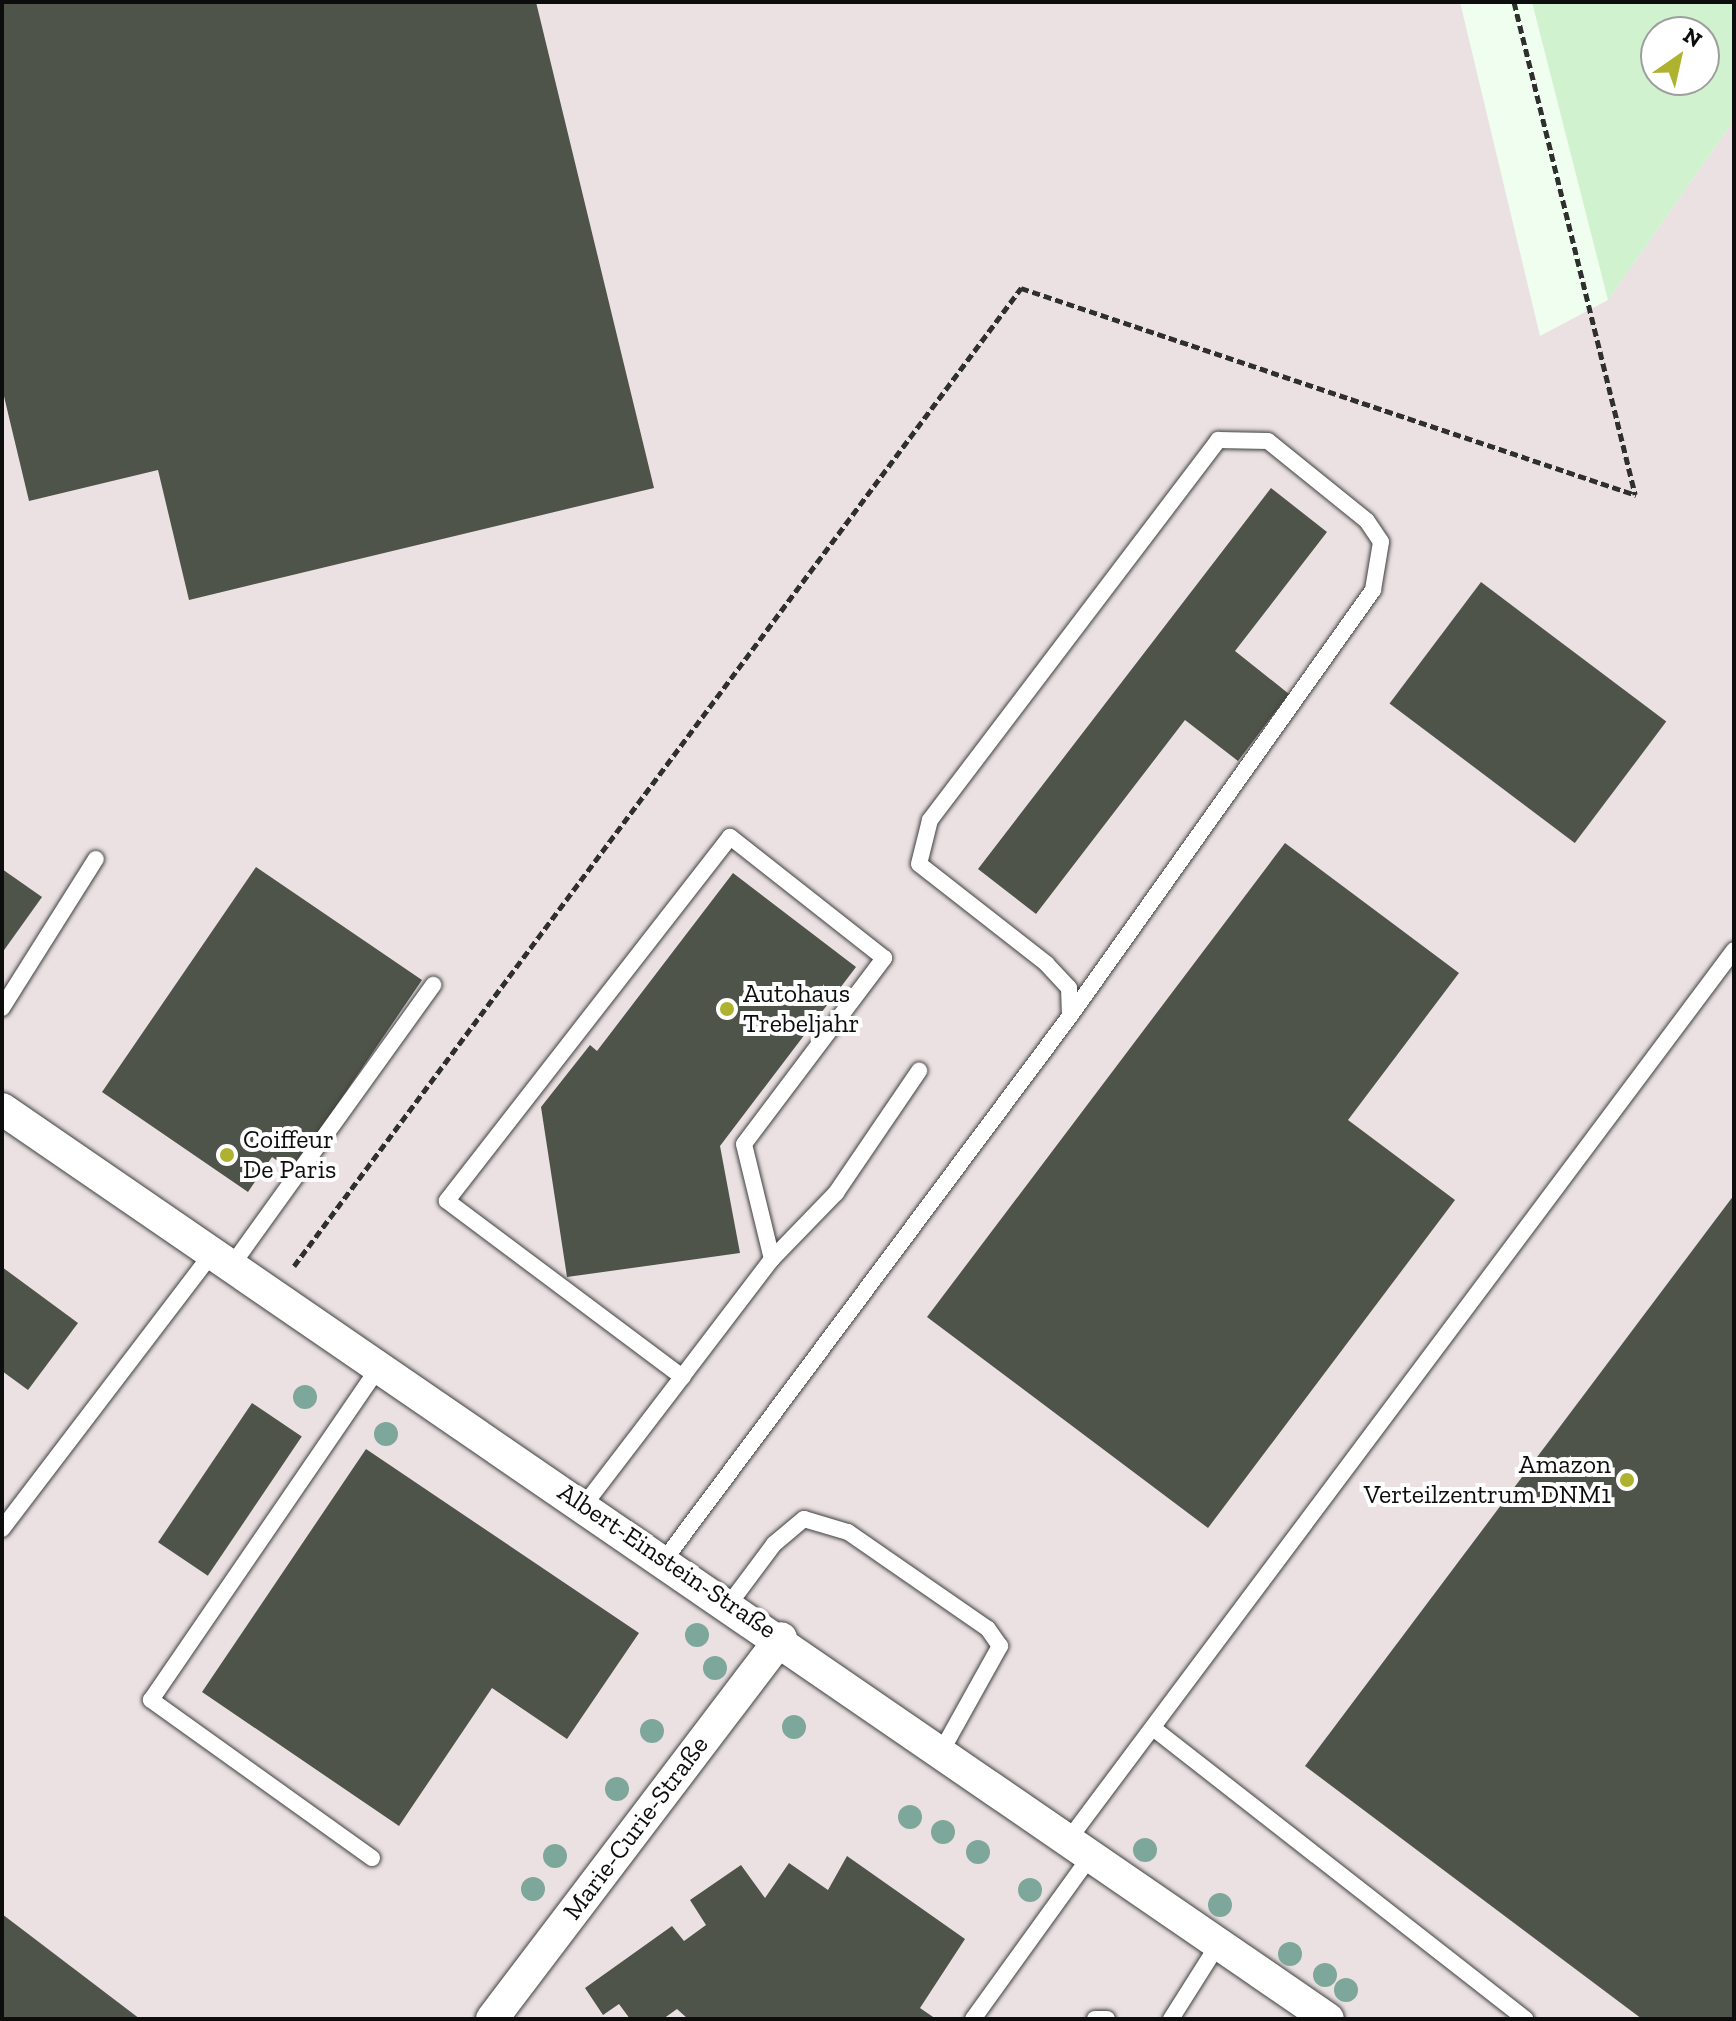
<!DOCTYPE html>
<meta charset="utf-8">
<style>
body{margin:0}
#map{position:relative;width:1736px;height:2021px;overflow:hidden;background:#effeee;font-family:"Zilla Slab",serif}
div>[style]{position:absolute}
.industrial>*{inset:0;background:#ebe1e2}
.farmland>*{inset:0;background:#d0f2cf}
.building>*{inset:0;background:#4f544a;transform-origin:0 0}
.path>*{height:5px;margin-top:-2.5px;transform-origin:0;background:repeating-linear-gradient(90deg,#2f2f2f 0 8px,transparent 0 12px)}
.roads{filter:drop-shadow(0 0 2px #404040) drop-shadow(0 0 2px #404040)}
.service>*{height:16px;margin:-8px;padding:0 8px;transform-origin:8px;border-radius:8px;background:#fff}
.minor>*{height:32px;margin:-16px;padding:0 16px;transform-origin:16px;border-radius:16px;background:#fff}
.trees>*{width:24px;height:24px;margin:-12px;border-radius:50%;background:#7ea79b}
.dots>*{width:22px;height:22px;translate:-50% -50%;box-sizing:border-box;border:4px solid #fff;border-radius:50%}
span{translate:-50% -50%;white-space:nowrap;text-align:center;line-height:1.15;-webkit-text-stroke:8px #fff;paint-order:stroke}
.poi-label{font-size:26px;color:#0d0d0d}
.left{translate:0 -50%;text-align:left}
.right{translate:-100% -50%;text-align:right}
.street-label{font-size:26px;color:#0d0d0d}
.frame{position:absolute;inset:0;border:4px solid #0d0d0d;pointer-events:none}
.north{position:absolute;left:1640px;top:16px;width:80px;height:80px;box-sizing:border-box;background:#fff;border:2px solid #9e9e9e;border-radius:50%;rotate:34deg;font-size:22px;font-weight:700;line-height:32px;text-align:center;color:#0d0d0d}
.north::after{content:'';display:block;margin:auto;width:28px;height:36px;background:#aeb22f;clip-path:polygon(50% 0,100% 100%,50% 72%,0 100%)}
</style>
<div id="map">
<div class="industrial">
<i style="clip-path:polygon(2px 2px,1460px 2px,1540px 336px,1608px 300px,1734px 120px,1734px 2019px,2px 2019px)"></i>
</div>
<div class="farmland">
<i style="clip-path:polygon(evenodd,1532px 2px,1734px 2px,1734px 120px,1608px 300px,1532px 2px,1656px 32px,1704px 32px,1704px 80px,1656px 80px,1656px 32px)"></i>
</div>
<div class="building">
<i style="clip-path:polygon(2px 2px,536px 2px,654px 488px,189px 600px,158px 470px,29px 501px,2px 388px)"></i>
<i style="clip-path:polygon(1271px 488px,1327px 532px,1235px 651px,1289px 694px,1238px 761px,1185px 720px,1036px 914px,978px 869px)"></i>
<i style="left:1481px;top:582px;width:232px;height:152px;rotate:37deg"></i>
<i style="clip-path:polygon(1285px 843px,1459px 973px,1348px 1120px,1455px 1200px,1208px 1528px,927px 1317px)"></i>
<i style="clip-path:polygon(256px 867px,422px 980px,292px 1171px,272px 1157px,248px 1192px,102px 1092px)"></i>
<i style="clip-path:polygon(2px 869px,42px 897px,2px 953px)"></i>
<i style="clip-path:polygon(733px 873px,856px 967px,720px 1146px,740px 1253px,567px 1277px,541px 1107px,590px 1045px,597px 1051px)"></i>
<i style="clip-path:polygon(1734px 1195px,1734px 2019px,1642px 2019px,1305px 1766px)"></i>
<i style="clip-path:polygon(2px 1267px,78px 1323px,28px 1390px,2px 1371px)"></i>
<i style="left:252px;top:1403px;width:60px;height:168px;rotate:34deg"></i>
<i style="clip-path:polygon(366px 1449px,639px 1633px,567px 1739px,492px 1688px,399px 1826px,202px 1692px)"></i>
<i style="clip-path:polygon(847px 1856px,965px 1939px,920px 2008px,936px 2019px,688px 2019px,677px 2009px,663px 2019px,630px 2019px,619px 2004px,603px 2015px,585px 1988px,672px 1926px,684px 1941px,706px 1925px,690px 1900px,741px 1865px,765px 1898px,789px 1863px,828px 1890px)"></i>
<i style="clip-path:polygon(2px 1914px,140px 2019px,2px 2019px)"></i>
</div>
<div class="path">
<i style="left:1514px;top:2px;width:507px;rotate:76.18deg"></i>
<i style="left:294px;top:1266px;width:1219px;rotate:-53.37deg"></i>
<i style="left:1021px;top:288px;width:649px;rotate:18.6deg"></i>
</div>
<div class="roads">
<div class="service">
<i style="left:2px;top:1008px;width:176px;rotate:-57.8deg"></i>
<i style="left:772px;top:1259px;width:92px;rotate:-45.9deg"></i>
<i style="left:836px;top:1193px;width:148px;rotate:-55.8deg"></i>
<i style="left:232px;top:1265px;width:345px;rotate:-54.3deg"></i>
<i style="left:585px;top:1504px;width:160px;rotate:-52.6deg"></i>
<i style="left:682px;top:1377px;width:148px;rotate:-52.7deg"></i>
<i style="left:772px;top:1259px;width:118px;rotate:-103.7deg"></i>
<i style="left:744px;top:1144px;width:233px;rotate:-53deg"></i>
<i style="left:884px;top:958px;width:196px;rotate:-141.8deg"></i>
<i style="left:730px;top:837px;width:461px;rotate:127.9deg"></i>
<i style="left:447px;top:1201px;width:294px;rotate:36.8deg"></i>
<i style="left:2px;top:1529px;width:348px;rotate:-52.7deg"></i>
<i style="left:665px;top:1559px;width:677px;rotate:-53.28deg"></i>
<i style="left:1070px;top:1016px;width:28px;rotate:-92deg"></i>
<i style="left:1069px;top:988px;width:33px;rotate:-133deg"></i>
<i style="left:1047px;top:964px;width:162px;rotate:-142deg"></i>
<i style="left:919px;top:864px;width:45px;rotate:-76deg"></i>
<i style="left:930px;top:820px;width:477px;rotate:-52.8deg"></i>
<i style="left:1218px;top:440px;width:50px;rotate:1.1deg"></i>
<i style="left:1268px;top:441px;width:127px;rotate:38.9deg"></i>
<i style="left:1367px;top:521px;width:25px;rotate:56deg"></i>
<i style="left:1381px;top:542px;width:49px;rotate:99.5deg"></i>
<i style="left:1373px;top:590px;width:523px;rotate:125.42deg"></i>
<i style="left:730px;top:1603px;width:74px;rotate:-53.3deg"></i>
<i style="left:774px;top:1544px;width:39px;rotate:-40deg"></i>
<i style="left:804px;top:1519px;width:46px;rotate:16.5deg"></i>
<i style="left:848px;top:1532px;width:170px;rotate:34.7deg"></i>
<i style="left:988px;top:1629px;width:21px;rotate:55deg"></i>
<i style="left:1000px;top:1646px;width:119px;rotate:119.1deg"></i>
<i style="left:1153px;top:1728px;width:473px;rotate:38deg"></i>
<i style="left:1069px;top:1839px;width:1110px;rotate:-53.2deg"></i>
<i style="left:372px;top:1858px;width:272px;rotate:-144.4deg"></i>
<i style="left:151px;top:1700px;width:406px;rotate:-55.6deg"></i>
<i style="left:973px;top:2019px;width:203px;rotate:-54.2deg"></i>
<i style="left:1095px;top:2019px;width:12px"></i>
<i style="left:1171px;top:2019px;width:90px;rotate:-57.7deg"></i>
</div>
<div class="minor">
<i style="left:2px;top:1109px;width:1608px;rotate:34.46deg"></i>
<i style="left:492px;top:2019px;width:478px;rotate:-52.8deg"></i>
</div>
</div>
<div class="trees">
<i style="left:305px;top:1397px"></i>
<i style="left:386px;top:1434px"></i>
<i style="left:697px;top:1635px"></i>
<i style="left:715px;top:1668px"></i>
<i style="left:794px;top:1727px"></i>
<i style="left:652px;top:1731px"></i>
<i style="left:617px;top:1789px"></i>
<i style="left:910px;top:1817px"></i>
<i style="left:943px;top:1832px"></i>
<i style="left:1145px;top:1850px"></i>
<i style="left:978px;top:1852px"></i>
<i style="left:555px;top:1856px"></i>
<i style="left:533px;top:1889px"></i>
<i style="left:1030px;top:1890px"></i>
<i style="left:1220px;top:1905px"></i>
<i style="left:1290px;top:1954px"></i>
<i style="left:1325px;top:1975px"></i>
<i style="left:1346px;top:1990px"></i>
</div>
<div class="dots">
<i style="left:727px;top:1009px;background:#aeb22f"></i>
<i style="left:227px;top:1155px;background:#aeb22f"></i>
<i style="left:1627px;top:1480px;background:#aeb22f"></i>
</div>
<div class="poi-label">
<span class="left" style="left:743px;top:1009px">Autohaus<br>Trebeljahr</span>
<span class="left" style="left:243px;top:1155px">Coiffeur<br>De Paris</span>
<span class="right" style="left:1611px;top:1480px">Amazon<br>Verteilzentrum DNM1</span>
</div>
<div class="street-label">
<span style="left:667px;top:1561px;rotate:34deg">Albert-Einstein-Straße</span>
<span style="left:636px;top:1828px;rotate:-53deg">Marie-Curie-Straße</span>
</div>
<div class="frame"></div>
<div class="north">N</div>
</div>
